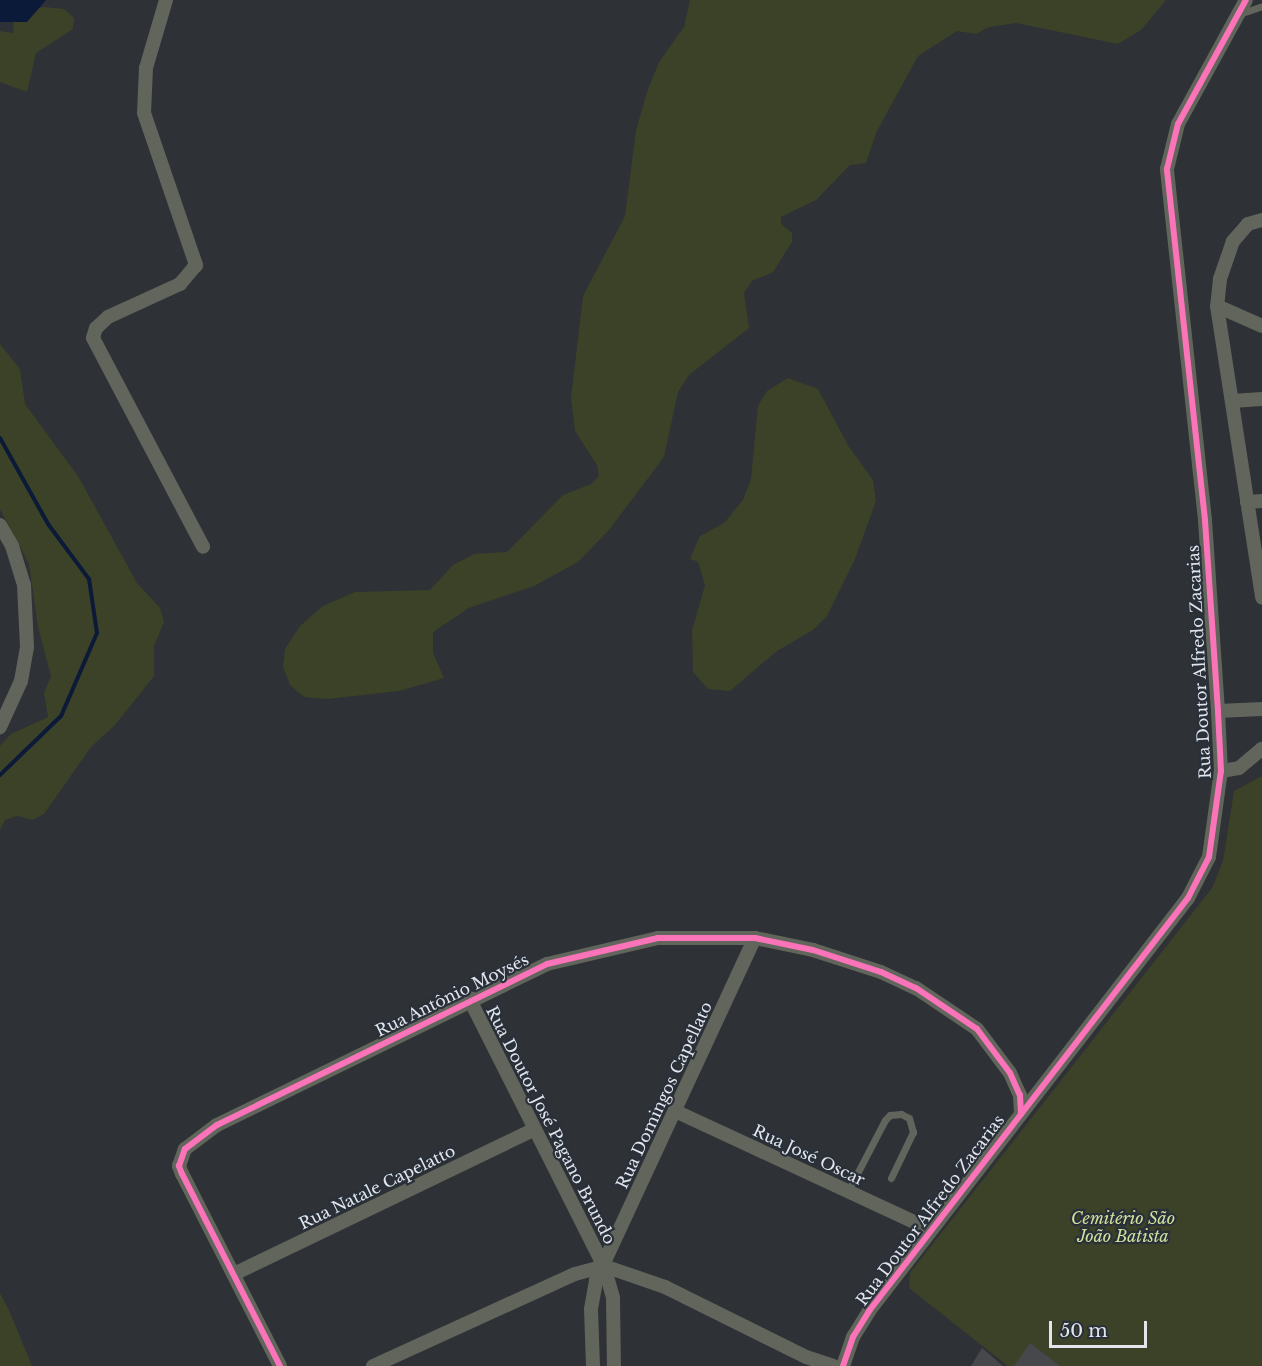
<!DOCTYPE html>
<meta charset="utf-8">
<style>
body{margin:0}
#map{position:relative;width:1262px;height:1366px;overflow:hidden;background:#2e3136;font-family:"Libre Baskerville",serif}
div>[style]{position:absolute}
.green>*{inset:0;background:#3c4227}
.water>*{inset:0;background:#0b1a38}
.stream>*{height:4px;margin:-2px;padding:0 2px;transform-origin:2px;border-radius:2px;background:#0b1a38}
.building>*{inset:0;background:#46484c}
.service>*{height:7px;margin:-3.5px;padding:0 3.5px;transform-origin:3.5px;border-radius:3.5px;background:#61655b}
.minor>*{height:14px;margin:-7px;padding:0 7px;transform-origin:7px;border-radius:7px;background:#61655b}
.cycleway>*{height:6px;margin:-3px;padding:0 3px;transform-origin:3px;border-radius:3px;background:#fb73b8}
span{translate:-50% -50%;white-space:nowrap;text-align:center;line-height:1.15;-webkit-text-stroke:4.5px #2a303a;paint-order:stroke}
.street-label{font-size:16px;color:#e2e6ec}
.park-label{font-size:16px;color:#d1e29a;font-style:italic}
.scale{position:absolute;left:1049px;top:1321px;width:98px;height:27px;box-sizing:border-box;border:3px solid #e2e6ec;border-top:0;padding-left:8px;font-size:18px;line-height:21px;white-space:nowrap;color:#e2e6ec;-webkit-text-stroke:4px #2a303a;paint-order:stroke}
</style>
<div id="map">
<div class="green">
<i style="clip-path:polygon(690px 0,1166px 0,1141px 30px,1118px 44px,1016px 23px,989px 27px,976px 34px,957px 31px,918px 56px,876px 133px,866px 163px,850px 165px,816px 200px,781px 217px,781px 224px,792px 233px,792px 242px,773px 272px,752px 281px,744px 293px,749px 328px,689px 375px,678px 392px,664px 457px,609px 530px,578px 562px,534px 586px,469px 608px,433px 632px,433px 653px,444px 678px,399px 691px,327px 699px,304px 697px,290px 685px,283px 667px,285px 649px,300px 626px,323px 606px,355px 592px,430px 590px,453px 565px,474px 554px,507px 552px,563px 495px,591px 484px,599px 476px,597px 465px,575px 431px,571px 398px,583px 296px,625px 216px,636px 130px,647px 92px,659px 62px,684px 27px)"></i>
<i style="clip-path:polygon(45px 7px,64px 9px,74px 18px,73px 29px,36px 53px,27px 92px,0 82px,0 31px,13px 33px,15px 11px)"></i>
<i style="clip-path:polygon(0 344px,20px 369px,25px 404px,78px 476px,137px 583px,160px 608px,164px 622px,154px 646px,154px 676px,115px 725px,91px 747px,44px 814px,33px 820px,17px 816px,5px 820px,0 830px,0 746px,11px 734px,48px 717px,44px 693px,51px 676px,38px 627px,29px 564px,0 509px)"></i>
<i style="clip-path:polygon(788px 378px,818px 389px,849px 447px,873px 480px,876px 501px,855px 559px,827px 616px,813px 630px,777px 651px,730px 691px,708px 689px,693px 672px,692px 631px,705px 585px,698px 562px,690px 559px,700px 536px,724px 523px,743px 500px,751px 479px,758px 406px,767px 391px)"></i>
<i style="clip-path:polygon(1262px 776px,1262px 1366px,1008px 1366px,909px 1288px,910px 1273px,1212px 888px,1223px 861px,1234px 791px)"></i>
<i style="clip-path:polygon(0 1293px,9px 1310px,32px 1366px,0 1366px)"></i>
</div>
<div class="water">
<i style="clip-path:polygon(0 0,46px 0,27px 22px,0 22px)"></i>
</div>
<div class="stream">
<i style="left:0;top:438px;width:98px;rotate:60.8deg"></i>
<i style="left:48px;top:524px;width:69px;rotate:53.3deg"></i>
<i style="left:89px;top:579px;width:55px;rotate:81.6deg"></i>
<i style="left:97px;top:633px;width:90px;rotate:113.4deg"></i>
<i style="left:61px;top:716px;width:85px;rotate:136deg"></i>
</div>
<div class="building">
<i style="clip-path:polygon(1030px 1343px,1060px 1366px,1014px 1366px)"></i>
<i style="clip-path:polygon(982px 1348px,1003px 1366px,971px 1366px)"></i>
</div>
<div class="service">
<i style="left:1239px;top:14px;width:24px;rotate:-19deg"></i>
<i style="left:848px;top:1191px;width:80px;rotate:-62.5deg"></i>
<i style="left:885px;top:1120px;width:7px;rotate:-45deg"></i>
<i style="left:890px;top:1115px;width:11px;rotate:-5deg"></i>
<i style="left:901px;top:1114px;width:9px;rotate:27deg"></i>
<i style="left:909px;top:1118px;width:15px;rotate:74deg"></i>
<i style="left:913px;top:1132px;width:51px;rotate:115.6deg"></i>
</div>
<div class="minor">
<i style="left:166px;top:0;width:71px;rotate:106.4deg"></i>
<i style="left:146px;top:68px;width:45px;rotate:92.5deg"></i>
<i style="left:144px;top:113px;width:161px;rotate:71.1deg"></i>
<i style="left:196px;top:265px;width:25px;rotate:130deg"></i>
<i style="left:180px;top:284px;width:79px;rotate:155.4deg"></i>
<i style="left:108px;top:317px;width:16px;rotate:137deg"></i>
<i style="left:96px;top:328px;width:10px;rotate:107deg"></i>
<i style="left:93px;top:338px;width:236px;rotate:62.2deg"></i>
<i style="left:1262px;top:220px;width:15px;rotate:164deg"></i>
<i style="left:1248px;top:224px;width:23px;rotate:131deg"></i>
<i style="left:1233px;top:241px;width:40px;rotate:108.9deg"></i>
<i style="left:1220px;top:279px;width:27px;rotate:96deg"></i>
<i style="left:1217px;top:306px;width:295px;rotate:81.2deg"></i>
<i style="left:1217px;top:306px;width:49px;rotate:24deg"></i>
<i style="left:1232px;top:401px;width:30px;rotate:-4deg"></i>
<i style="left:1247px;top:502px;width:15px;rotate:-4deg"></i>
<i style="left:0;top:525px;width:24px;rotate:60deg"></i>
<i style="left:12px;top:546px;width:41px;rotate:72.9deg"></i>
<i style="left:24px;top:585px;width:62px;rotate:87.2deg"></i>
<i style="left:27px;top:647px;width:35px;rotate:100deg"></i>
<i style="left:21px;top:681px;width:51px;rotate:114.5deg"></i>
<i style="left:1218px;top:711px;width:44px;rotate:-2.6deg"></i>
<i style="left:1221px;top:771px;width:18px;rotate:-9deg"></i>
<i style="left:1239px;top:768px;width:30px;rotate:-40deg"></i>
<i style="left:469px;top:998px;width:300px;rotate:63.3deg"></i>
<i style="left:604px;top:1266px;width:33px;rotate:74deg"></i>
<i style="left:613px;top:1298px;width:68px;rotate:89.2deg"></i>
<i style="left:675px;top:1111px;width:280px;rotate:24.9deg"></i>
<i style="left:236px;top:1273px;width:330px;rotate:-25.7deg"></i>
<i style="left:280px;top:1366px;width:216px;rotate:-117deg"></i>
<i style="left:182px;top:1174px;width:9px;rotate:-111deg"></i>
<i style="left:179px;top:1166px;width:18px;rotate:-71deg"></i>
<i style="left:185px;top:1149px;width:40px;rotate:-37deg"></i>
<i style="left:217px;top:1125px;width:367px;rotate:-26deg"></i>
<i style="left:547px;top:964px;width:114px;rotate:-13.2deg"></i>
<i style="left:658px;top:938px;width:97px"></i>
<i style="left:755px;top:938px;width:59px;rotate:11.7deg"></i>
<i style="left:813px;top:950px;width:71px;rotate:17.9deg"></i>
<i style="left:881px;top:972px;width:38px;rotate:25deg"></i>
<i style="left:916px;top:988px;width:73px;rotate:33.9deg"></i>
<i style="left:977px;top:1029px;width:55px;rotate:53.1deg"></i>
<i style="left:1010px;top:1073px;width:24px;rotate:66deg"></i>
<i style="left:1020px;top:1095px;width:19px;rotate:87deg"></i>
<i style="left:373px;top:1366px;width:222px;rotate:-24.5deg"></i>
<i style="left:575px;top:1274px;width:30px;rotate:-15deg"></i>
<i style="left:604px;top:1266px;width:65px;rotate:19deg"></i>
<i style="left:665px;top:1287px;width:157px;rotate:26.4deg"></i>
<i style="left:806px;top:1357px;width:28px;rotate:18deg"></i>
<i style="left:593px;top:1366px;width:57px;rotate:-92deg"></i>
<i style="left:591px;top:1309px;width:29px;rotate:-80deg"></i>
<i style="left:596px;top:1280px;width:377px;rotate:-65.1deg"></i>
<i style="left:843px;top:1366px;width:31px;rotate:-71deg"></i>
<i style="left:853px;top:1337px;width:31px;rotate:-58deg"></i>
<i style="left:869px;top:1311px;width:522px;rotate:-52.32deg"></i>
<i style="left:1188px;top:898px;width:46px;rotate:-62.9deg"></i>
<i style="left:1209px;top:857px;width:87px;rotate:-82.1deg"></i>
<i style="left:1221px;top:771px;width:60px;rotate:-92.9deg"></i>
<i style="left:1218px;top:711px;width:191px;rotate:-93.9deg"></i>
<i style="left:1205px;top:520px;width:353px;rotate:-96.2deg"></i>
<i style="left:1167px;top:169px;width:46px;rotate:-76.3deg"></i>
<i style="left:1178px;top:124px;width:141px;rotate:-61.3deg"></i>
</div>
<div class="cycleway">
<i style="left:280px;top:1366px;width:216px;rotate:-117deg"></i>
<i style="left:182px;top:1174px;width:9px;rotate:-111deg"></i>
<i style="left:179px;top:1166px;width:18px;rotate:-71deg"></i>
<i style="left:185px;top:1149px;width:40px;rotate:-37deg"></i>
<i style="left:217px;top:1125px;width:367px;rotate:-26deg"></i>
<i style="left:547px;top:964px;width:114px;rotate:-13.2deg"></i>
<i style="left:658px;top:938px;width:97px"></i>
<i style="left:755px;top:938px;width:59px;rotate:11.7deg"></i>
<i style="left:813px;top:950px;width:71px;rotate:17.9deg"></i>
<i style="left:881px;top:972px;width:38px;rotate:25deg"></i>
<i style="left:916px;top:988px;width:73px;rotate:33.9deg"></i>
<i style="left:977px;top:1029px;width:55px;rotate:53.1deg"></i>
<i style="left:1010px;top:1073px;width:24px;rotate:66deg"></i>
<i style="left:1020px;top:1095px;width:19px;rotate:87deg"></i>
<i style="left:843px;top:1366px;width:31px;rotate:-71deg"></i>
<i style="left:853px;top:1337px;width:31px;rotate:-58deg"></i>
<i style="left:869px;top:1311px;width:522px;rotate:-52.32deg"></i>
<i style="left:1188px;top:898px;width:46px;rotate:-62.9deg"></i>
<i style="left:1209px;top:857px;width:87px;rotate:-82.1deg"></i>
<i style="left:1221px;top:771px;width:60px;rotate:-92.9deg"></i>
<i style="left:1218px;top:711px;width:191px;rotate:-93.9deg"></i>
<i style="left:1205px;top:520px;width:353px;rotate:-96.2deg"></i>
<i style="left:1167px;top:169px;width:46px;rotate:-76.3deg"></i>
<i style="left:1178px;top:124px;width:141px;rotate:-61.3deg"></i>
</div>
<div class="street-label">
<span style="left:1199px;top:662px;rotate:-93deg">Rua Doutor Alfredo Zacarias</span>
<span style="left:452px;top:995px;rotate:-26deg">Rua Antônio Moysés</span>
<span style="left:664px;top:1095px;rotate:-65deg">Rua Domingos Capellato</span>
<span style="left:551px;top:1125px;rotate:63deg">Rua Doutor José Pagano Brundo</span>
<span style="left:809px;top:1155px;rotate:25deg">Rua José Oscar</span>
<span style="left:377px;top:1187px;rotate:-26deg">Rua Natale Capelatto</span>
<span style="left:930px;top:1210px;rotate:-53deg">Rua Doutor Alfredo Zacarias</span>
</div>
<div class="park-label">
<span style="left:1123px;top:1227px">Cemitério São<br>João Batista</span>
</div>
<div class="scale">50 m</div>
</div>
